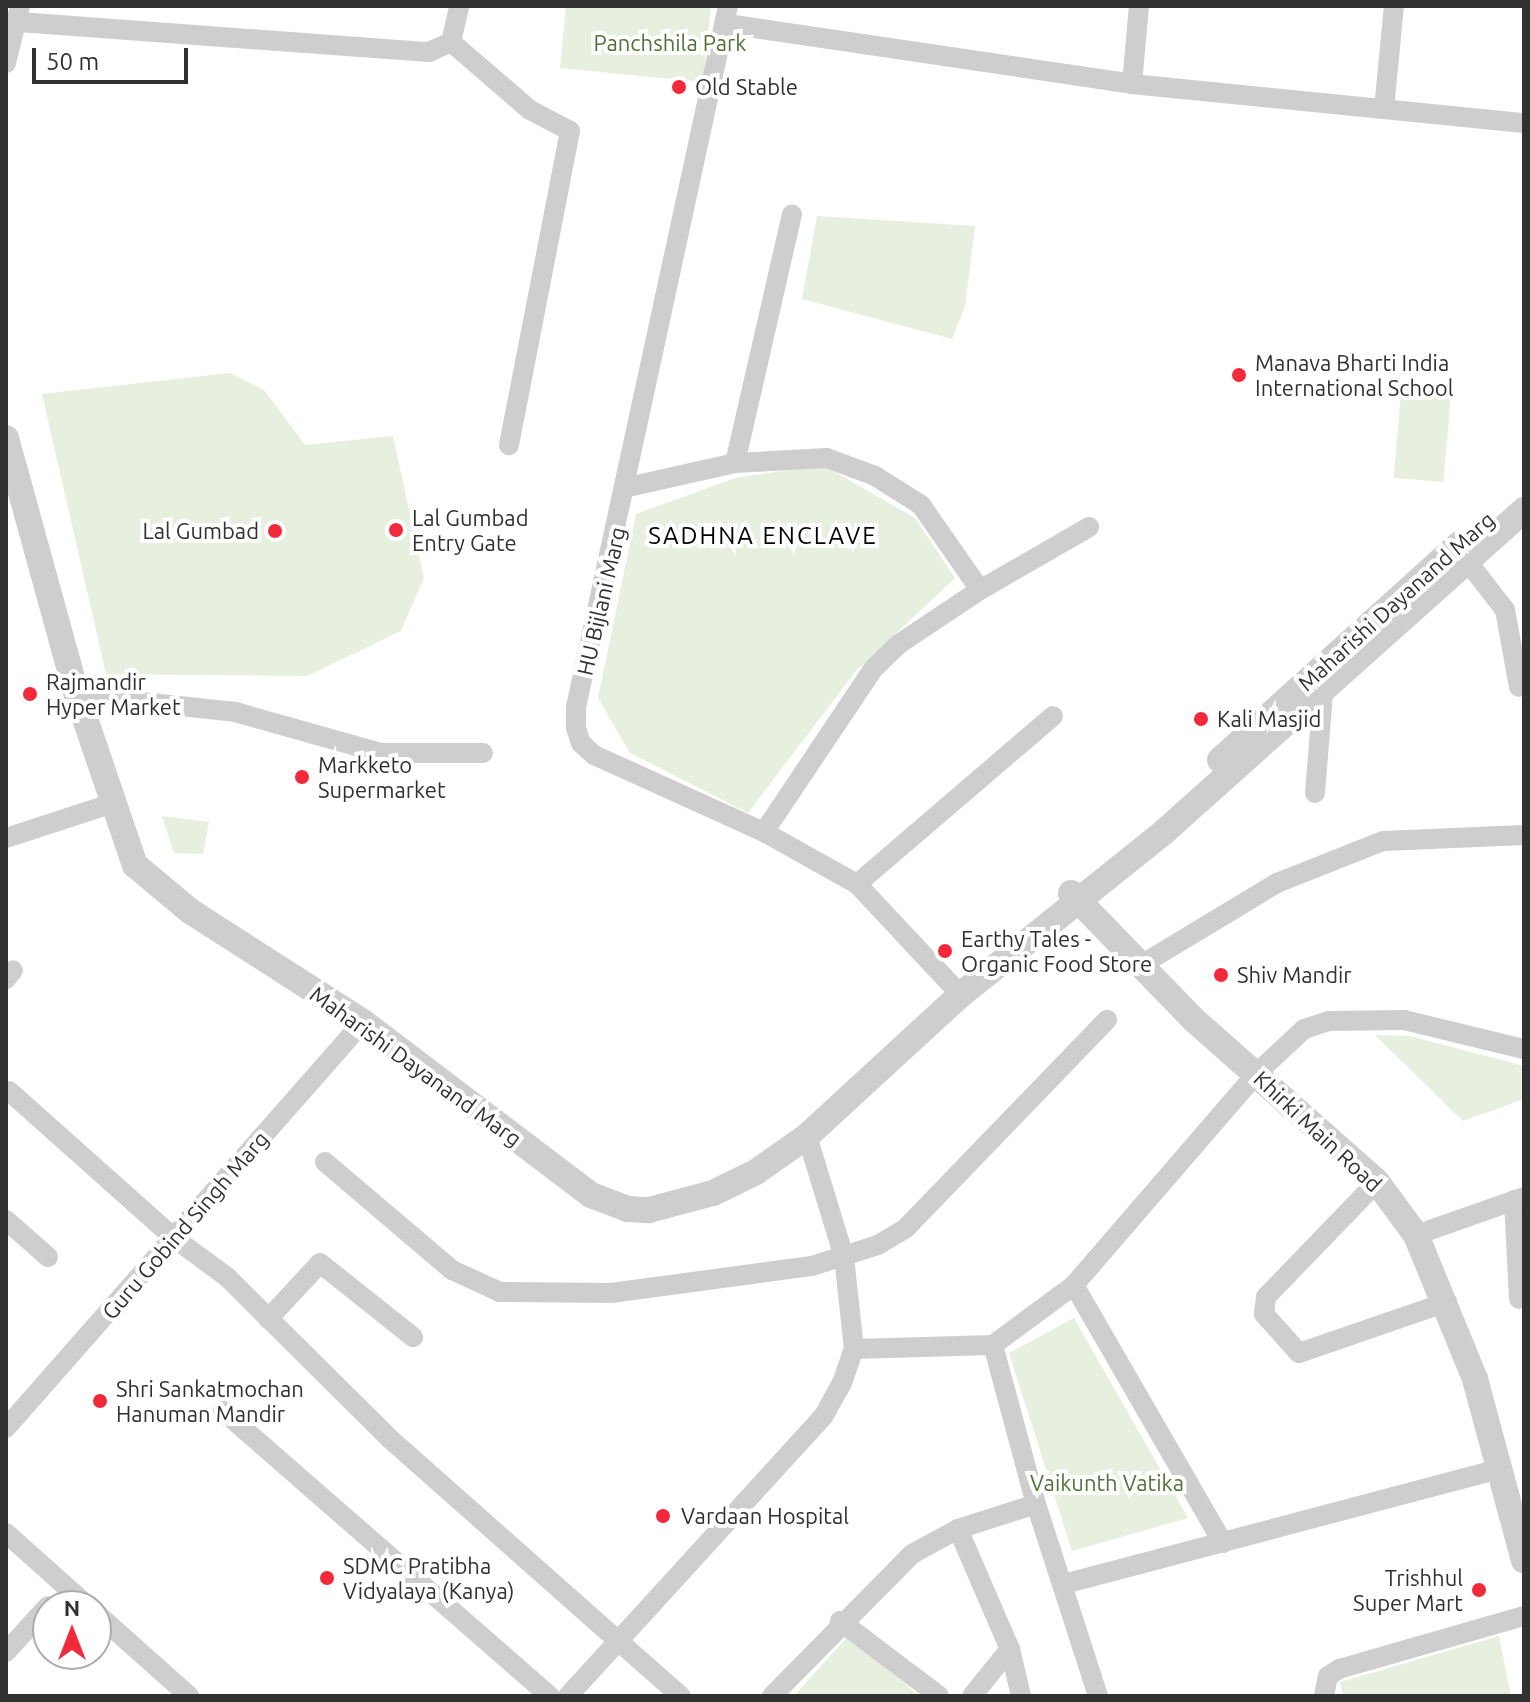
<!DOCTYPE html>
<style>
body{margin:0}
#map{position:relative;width:1530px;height:1702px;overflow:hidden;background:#fff;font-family:Ubuntu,sans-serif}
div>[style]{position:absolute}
.green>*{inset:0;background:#e7efde;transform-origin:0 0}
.minor>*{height:20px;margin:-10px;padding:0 10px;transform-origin:10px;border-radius:10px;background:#cecece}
.tertiary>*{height:26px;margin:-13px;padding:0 13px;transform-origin:13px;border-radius:13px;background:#cecece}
.dots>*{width:22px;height:22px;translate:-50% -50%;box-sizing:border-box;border:4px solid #fff;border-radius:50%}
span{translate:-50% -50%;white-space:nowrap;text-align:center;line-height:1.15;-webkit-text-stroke:8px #fff;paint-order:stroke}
.park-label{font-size:22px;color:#55713a}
.poi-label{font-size:22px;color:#313131}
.left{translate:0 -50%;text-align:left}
.right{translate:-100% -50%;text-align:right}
.street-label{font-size:22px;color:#313131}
.neighbourhood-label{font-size:24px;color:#000;letter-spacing:2px}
.frame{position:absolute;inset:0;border:8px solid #313131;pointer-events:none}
.north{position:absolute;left:32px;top:1590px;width:80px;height:80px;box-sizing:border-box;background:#fff;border:2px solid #adadad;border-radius:50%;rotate:0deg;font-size:22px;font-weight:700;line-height:32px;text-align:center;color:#313131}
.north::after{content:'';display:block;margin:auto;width:28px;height:36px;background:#f2293b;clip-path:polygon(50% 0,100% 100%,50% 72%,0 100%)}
.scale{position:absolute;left:32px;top:48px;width:156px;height:36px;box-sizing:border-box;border:4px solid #313131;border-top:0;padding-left:10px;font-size:24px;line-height:28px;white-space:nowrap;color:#313131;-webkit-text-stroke:6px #fff;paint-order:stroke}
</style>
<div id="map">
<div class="green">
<i style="clip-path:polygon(566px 6px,711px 6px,703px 82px,560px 68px)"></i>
<i style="clip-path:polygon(817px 216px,975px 226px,965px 306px,952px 339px,802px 299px)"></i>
<i style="clip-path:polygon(230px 373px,264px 390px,305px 445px,393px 436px,424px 578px,401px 631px,307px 676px,106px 674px,42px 394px)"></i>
<i style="left:1401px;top:393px;width:50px;height:85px;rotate:5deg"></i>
<i style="clip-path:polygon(823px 465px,915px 518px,955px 578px,855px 672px,748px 813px,630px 753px,598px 698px,636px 514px,735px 478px)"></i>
<i style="clip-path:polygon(162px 816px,209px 822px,203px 854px,174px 853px)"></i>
<i style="clip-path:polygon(1375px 1035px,1410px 1036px,1524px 1066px,1524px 1099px,1463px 1121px)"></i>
<i style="clip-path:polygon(1074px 1318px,1188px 1518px,1072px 1551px,1009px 1353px)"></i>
<i style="clip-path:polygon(849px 1635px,919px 1696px,794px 1696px)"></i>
<i style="clip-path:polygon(1499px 1636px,1511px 1696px,1343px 1696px,1340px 1682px)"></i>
</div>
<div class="minor">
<i style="left:728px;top:6px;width:717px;rotate:102.23deg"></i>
<i style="left:576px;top:707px;width:21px;rotate:90deg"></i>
<i style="left:576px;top:728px;width:16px;rotate:72deg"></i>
<i style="left:581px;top:743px;width:18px;rotate:43deg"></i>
<i style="left:594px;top:755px;width:187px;rotate:24.4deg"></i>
<i style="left:764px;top:832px;width:107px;rotate:29.2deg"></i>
<i style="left:857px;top:884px;width:152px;rotate:46.9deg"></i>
<i style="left:19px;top:22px;width:411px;rotate:4.2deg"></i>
<i style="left:429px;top:52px;width:24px;rotate:-24deg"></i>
<i style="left:451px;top:42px;width:37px;rotate:-77deg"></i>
<i style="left:727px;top:24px;width:409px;rotate:8.4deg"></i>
<i style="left:1132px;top:84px;width:394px;rotate:5.7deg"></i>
<i style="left:451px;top:42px;width:104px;rotate:40.7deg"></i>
<i style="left:530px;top:110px;width:45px;rotate:27.7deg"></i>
<i style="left:570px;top:131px;width:320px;rotate:101deg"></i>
<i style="left:6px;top:63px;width:59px;rotate:-76.2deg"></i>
<i style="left:1132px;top:84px;width:78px;rotate:-84.9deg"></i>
<i style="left:1384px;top:109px;width:103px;rotate:-84.5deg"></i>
<i style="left:735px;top:463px;width:255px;rotate:-77.1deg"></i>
<i style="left:628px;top:487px;width:110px;rotate:-12.6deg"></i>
<i style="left:735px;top:463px;width:92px;rotate:-3.1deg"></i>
<i style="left:827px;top:458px;width:51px;rotate:20.6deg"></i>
<i style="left:875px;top:476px;width:54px;rotate:32.2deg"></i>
<i style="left:921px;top:505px;width:103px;rotate:55.2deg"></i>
<i style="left:980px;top:590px;width:126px;rotate:-30deg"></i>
<i style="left:1467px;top:561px;width:62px;rotate:52.2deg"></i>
<i style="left:1505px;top:610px;width:78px;rotate:79.7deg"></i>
<i style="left:77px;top:695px;width:159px;rotate:6.1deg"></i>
<i style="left:235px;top:712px;width:152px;rotate:15.7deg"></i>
<i style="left:381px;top:753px;width:102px"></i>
<i style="left:1315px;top:793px;width:100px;rotate:-85.4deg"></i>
<i style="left:764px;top:832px;width:196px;rotate:-56.2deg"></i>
<i style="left:873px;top:669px;width:36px;rotate:-44deg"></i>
<i style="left:899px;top:644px;width:97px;rotate:-33.7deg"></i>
<i style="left:6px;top:838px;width:113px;rotate:-18.1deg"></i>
<i style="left:857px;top:884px;width:258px;rotate:-40.6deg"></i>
<i style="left:1141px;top:965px;width:159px;rotate:-31.1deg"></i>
<i style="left:1277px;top:883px;width:114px;rotate:-21.6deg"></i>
<i style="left:1383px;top:841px;width:141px;rotate:-2.4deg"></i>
<i style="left:6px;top:979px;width:11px;rotate:-52deg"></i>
<i style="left:9px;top:1091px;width:221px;rotate:41.7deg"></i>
<i style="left:174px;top:1238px;width:66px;rotate:36.3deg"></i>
<i style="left:227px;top:1277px;width:228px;rotate:44.8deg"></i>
<i style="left:389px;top:1438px;width:390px;rotate:41.5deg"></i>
<i style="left:325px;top:1162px;width:167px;rotate:40.4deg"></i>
<i style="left:452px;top:1270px;width:53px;rotate:24.6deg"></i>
<i style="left:500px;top:1292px;width:111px;rotate:0.5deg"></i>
<i style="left:611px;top:1293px;width:203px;rotate:-7.7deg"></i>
<i style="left:812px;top:1266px;width:69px;rotate:-17.7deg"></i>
<i style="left:878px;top:1245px;width:31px;rotate:-31deg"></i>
<i style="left:905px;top:1229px;width:291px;rotate:-46deg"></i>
<i style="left:1377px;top:1182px;width:160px;rotate:134deg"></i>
<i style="left:1266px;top:1297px;width:17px;rotate:97deg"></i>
<i style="left:1264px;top:1314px;width:52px;rotate:48.1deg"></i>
<i style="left:1299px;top:1353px;width:157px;rotate:-19deg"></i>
<i style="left:1514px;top:1200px;width:99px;rotate:87.1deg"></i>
<i style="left:6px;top:1220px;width:56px;rotate:41.4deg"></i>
<i style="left:1416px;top:1235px;width:114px;rotate:-19.4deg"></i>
<i style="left:1074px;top:1285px;width:298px;rotate:60deg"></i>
<i style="left:268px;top:1319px;width:76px;rotate:-47.1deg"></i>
<i style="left:320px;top:1263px;width:119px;rotate:38.5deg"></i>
<i style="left:993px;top:1345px;width:165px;rotate:74.9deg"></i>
<i style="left:1036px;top:1504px;width:202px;rotate:72.1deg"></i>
<i style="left:854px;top:1349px;width:139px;rotate:-1.6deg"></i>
<i style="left:993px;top:1345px;width:101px;rotate:-36.5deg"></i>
<i style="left:1074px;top:1285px;width:280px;rotate:-49.2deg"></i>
<i style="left:1257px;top:1073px;width:64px;rotate:-43.1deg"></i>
<i style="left:1304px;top:1029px;width:26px;rotate:-18deg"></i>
<i style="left:1329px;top:1021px;width:75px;rotate:-0.8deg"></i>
<i style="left:1404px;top:1020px;width:123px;rotate:13.6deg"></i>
<i style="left:223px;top:1411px;width:434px;rotate:41.1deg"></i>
<i style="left:6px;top:1428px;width:541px;rotate:-48.67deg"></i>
<i style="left:958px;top:1529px;width:131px;rotate:66.6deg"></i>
<i style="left:1010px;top:1649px;width:60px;rotate:129deg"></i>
<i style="left:6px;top:1533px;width:110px;rotate:41.7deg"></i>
<i style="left:1064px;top:1584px;width:453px;rotate:-14.8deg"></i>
<i style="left:96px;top:1613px;width:125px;rotate:41.7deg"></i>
<i style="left:840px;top:1621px;width:124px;rotate:37.1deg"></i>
<i style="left:1010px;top:1649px;width:48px;rotate:76.8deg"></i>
<i style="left:6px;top:1652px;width:62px;rotate:-47.6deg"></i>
<i style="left:568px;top:1696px;width:378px;rotate:-47.6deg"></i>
<i style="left:823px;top:1417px;width:39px;rotate:-61deg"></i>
<i style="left:842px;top:1383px;width:36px;rotate:-71deg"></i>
<i style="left:854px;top:1349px;width:93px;rotate:-96.2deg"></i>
<i style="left:844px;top:1257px;width:127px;rotate:-107deg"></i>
<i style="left:772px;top:1696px;width:199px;rotate:-45.4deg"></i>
<i style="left:912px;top:1554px;width:52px;rotate:-28.5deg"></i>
<i style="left:958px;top:1529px;width:82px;rotate:-17.8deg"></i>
<i style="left:1324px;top:1696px;width:20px;rotate:-79deg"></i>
<i style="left:1328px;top:1676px;width:13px;rotate:-32deg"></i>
<i style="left:1339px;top:1669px;width:192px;rotate:-16deg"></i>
</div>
<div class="tertiary">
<i style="left:6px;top:438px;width:267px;rotate:74.6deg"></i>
<i style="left:77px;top:695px;width:180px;rotate:71.2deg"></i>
<i style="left:135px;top:865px;width:72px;rotate:39.9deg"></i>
<i style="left:190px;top:911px;width:206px;rotate:32.7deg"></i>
<i style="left:363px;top:1022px;width:286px;rotate:37.2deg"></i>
<i style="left:591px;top:1195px;width:39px;rotate:21deg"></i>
<i style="left:627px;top:1209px;width:22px;rotate:3deg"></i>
<i style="left:649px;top:1210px;width:66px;rotate:-14.9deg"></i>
<i style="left:713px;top:1193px;width:48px;rotate:-26deg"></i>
<i style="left:756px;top:1172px;width:62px;rotate:-35.2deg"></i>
<i style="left:807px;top:1136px;width:205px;rotate:-42.6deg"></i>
<i style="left:958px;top:997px;width:265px;rotate:-38.7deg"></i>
<i style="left:1165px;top:831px;width:482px;rotate:-41.8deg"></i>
<i style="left:1220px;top:760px;width:321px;rotate:-42.1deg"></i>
<i style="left:1071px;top:893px;width:175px;rotate:45.9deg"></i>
<i style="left:1193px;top:1019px;width:246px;rotate:41.5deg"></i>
<i style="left:1377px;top:1182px;width:66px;rotate:53.7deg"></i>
<i style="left:1416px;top:1235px;width:156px;rotate:67.7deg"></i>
<i style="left:1475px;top:1379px;width:188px;rotate:74.9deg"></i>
</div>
<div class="dots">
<i style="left:679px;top:87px;background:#f2293b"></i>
<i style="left:1239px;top:375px;background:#f2293b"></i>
<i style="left:396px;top:530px;background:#f2293b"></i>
<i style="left:275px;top:531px;background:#f2293b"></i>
<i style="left:30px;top:694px;background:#f2293b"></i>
<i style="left:1201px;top:719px;background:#f2293b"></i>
<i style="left:302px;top:777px;background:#f2293b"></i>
<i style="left:945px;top:951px;background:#f2293b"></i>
<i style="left:1221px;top:975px;background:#f2293b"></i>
<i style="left:100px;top:1401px;background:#f2293b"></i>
<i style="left:663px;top:1516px;background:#f2293b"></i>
<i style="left:327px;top:1578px;background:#f2293b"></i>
<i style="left:1479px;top:1590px;background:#f2293b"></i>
</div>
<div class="park-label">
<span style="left:670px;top:43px">Panchshila Park</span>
<span style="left:1107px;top:1483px">Vaikunth Vatika</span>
</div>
<div class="poi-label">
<span class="left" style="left:695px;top:87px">Old Stable</span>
<span class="left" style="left:1255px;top:375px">Manava Bharti India<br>International School</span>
<span class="left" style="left:412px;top:530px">Lal Gumbad<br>Entry Gate</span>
<span class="right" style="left:259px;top:531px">Lal Gumbad</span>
<span class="left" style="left:46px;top:694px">Rajmandir<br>Hyper Market</span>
<span class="left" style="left:1217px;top:719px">Kali Masjid</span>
<span class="left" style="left:318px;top:777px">Markketo<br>Supermarket</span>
<span class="left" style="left:961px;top:951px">Earthy Tales -<br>Organic Food Store</span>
<span class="left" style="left:1237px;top:975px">Shiv Mandir</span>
<span class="left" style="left:116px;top:1401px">Shri Sankatmochan<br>Hanuman Mandir</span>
<span class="left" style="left:681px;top:1516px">Vardaan Hospital</span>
<span class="left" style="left:343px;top:1578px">SDMC Pratibha<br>Vidyalaya (Kanya)</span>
<span class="right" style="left:1463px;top:1590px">Trishhul<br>Super Mart</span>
</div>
<div class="street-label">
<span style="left:601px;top:601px;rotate:-77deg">HU Bijlani Marg</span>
<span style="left:1396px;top:601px;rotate:-42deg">Maharishi Dayanand Marg</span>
<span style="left:416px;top:1066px;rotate:36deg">Maharishi Dayanand Marg</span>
<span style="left:1318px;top:1131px;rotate:43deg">Khirki Main Road</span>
<span style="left:185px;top:1225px;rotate:-49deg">Guru Gobind Singh Marg</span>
</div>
<div class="neighbourhood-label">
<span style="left:763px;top:536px">SADHNA ENCLAVE</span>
</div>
<div class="frame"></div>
<div class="north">N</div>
<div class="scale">50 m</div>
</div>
